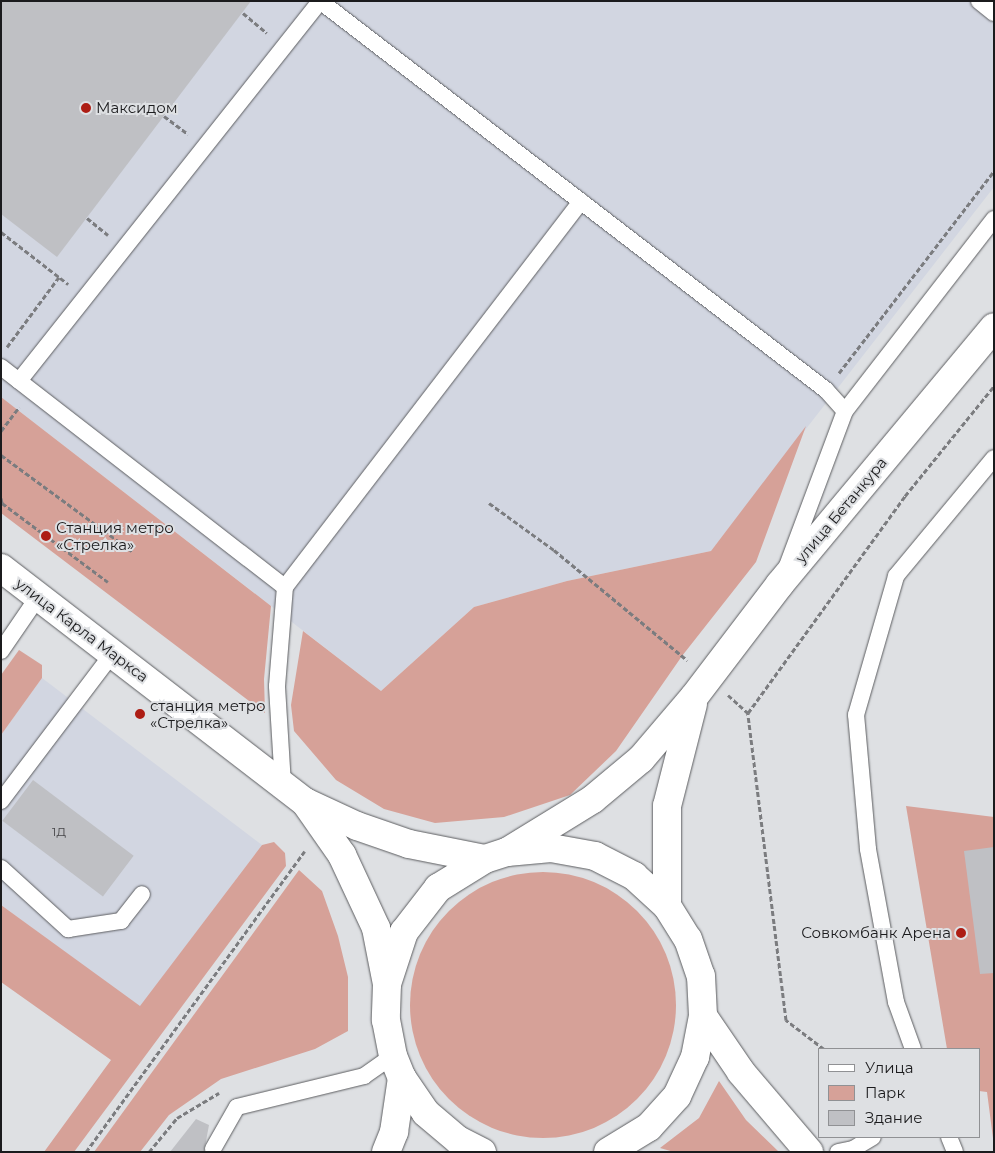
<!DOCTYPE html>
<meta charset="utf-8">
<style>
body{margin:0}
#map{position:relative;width:995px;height:1153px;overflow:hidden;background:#dee0e3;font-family:Montserrat,sans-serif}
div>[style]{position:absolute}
.built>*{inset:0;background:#d2d6e1}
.green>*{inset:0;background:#d6a198}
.round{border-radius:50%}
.building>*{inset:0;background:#bfc0c4;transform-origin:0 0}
.path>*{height:3px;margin-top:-1.5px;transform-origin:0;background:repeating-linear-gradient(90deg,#7b7c7f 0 5px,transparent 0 7.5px)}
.roads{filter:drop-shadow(0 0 1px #5c5d60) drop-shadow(0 0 1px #5c5d60)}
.lane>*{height:16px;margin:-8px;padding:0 8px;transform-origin:8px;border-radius:8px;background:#fff}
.street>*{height:28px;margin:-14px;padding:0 14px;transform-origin:14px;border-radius:14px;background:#fff}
.secondary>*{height:28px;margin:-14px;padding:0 14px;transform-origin:14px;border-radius:14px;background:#fff}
.dots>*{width:14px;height:14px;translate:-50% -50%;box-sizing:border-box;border:2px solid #dee0e3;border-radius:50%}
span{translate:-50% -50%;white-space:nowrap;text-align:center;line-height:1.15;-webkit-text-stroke:4px #dee0e3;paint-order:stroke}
.number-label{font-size:12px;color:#444447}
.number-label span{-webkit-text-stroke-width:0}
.poi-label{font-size:15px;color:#1b1b1d}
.left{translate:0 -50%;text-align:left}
.right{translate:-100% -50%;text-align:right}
.street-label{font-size:15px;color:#1b1b1d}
.frame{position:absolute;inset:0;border:2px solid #1b1b1d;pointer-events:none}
.legend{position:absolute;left:818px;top:1048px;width:162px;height:90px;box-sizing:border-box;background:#dee0e3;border:1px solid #909194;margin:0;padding:6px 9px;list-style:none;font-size:15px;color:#1b1b1d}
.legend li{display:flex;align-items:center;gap:10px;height:25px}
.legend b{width:25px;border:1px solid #909194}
</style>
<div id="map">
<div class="built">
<i style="clip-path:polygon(1px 1px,994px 1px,994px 187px,711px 551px,567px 581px,474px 607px,381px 691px,1px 397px)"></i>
<i style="clip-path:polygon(42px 678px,262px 845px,140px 1007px,1px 905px,1px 735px)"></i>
</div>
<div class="green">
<i style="clip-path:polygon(1px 397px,271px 606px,264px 679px,265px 713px,1px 513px)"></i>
<i style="clip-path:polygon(806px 426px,756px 562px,682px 656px,616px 751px,570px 795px,504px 817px,435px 823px,384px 809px,336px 780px,294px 731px,291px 705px,303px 631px,381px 691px,474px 607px,567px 581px,711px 551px)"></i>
<i style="clip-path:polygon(19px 650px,42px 665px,42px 678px,1px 735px,1px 675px)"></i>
<i style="clip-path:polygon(906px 806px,994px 817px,994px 1146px,987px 1092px,979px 1091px,979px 1049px,947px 1049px)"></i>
<i style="clip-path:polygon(274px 842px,285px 853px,286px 866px,74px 1152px,44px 1152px,111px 1060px,1px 982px,1px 905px,140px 1006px,262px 845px)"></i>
<i style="clip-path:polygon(299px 870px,322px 891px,338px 936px,348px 977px,348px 1031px,315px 1049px,221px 1079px,169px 1115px,140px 1152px,94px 1152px)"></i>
<i class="round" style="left:410px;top:872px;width:266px;height:266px"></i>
<i style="clip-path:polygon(719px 1081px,746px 1120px,779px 1152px,674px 1152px,660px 1148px,699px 1118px)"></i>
</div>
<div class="building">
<i style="clip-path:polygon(1px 1px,251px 1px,57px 257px,1px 214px)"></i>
<i style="left:33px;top:780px;width:126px;height:51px;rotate:37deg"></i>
<i style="clip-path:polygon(994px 847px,994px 973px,980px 974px,964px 851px)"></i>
<i style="clip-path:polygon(196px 1119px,209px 1125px,204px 1152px,170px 1152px)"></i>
</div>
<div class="path">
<i style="left:243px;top:13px;width:31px;rotate:40deg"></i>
<i style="left:164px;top:116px;width:30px;rotate:37deg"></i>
<i style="left:87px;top:218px;width:27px;rotate:39deg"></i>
<i style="left:1px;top:232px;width:85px;rotate:37.8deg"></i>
<i style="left:7px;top:347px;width:87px;rotate:-53.4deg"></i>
<i style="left:839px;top:373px;width:255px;rotate:-52.5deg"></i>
<i style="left:1px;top:431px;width:30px;rotate:-53deg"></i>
<i style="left:1px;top:455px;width:164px;rotate:36.3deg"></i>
<i style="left:1px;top:498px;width:5px;rotate:79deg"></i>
<i style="left:2px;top:503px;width:132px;rotate:36.7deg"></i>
<i style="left:489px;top:503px;width:80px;rotate:35.9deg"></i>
<i style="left:554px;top:550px;width:173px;rotate:39.6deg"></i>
<i style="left:728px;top:695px;width:27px;rotate:42deg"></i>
<i style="left:824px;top:1049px;width:48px;rotate:-142.7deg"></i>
<i style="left:786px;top:1020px;width:309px;rotate:-97.1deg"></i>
<i style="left:748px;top:713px;width:268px;rotate:-54.1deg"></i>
<i style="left:905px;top:496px;width:141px;rotate:-51deg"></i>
<i style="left:86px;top:1152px;width:372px;rotate:-54deg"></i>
<i style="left:149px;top:1152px;width:44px;rotate:-50.5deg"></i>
<i style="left:177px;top:1118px;width:49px;rotate:-30.8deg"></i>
</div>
<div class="roads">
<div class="lane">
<i style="left:320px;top:1px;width:638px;rotate:37.55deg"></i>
<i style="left:826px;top:390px;width:28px;rotate:48deg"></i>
<i style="left:979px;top:1px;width:19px;rotate:39deg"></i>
<i style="left:1px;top:367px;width:359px;rotate:37.8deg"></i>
<i style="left:19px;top:381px;width:485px;rotate:-51.6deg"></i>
<i style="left:787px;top:566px;width:165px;rotate:-69.5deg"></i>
<i style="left:845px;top:411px;width:243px;rotate:-52.2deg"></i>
<i style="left:1px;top:651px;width:65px;rotate:-55.6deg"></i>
<i style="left:283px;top:785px;width:99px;rotate:-93.5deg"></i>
<i style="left:277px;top:686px;width:99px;rotate:-85.4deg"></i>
<i style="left:285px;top:587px;width:486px;rotate:-52.5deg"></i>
<i style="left:1px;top:801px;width:184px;rotate:-52.9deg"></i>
<i style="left:1px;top:868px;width:91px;rotate:42.3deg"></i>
<i style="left:68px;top:929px;width:54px;rotate:-8.6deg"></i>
<i style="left:121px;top:921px;width:34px;rotate:-52deg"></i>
<i style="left:913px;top:1049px;width:50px;rotate:-109.9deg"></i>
<i style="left:896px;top:1002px;width:156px;rotate:-100.4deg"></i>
<i style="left:868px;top:849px;width:135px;rotate:-95.1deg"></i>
<i style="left:856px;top:715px;width:145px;rotate:-73.9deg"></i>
<i style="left:896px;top:576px;width:153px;rotate:-50.3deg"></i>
<i style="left:949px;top:1137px;width:16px;rotate:68deg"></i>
<i style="left:213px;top:1149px;width:48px;rotate:-60.3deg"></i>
<i style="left:237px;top:1107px;width:131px;rotate:-13.7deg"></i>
<i style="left:364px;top:1076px;width:35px;rotate:-35deg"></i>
<i style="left:838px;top:1152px;width:15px;rotate:-11deg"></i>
<i style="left:853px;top:1149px;width:23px;rotate:-31deg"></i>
</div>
<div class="street">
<i style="left:507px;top:852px;width:101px;rotate:-31.6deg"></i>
<i style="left:593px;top:799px;width:62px;rotate:-39.8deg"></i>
<i style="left:641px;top:759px;width:82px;rotate:-49.5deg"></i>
<i style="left:694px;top:697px;width:142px;rotate:-52.7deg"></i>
<i style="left:780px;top:584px;width:334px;rotate:-50.2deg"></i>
<i style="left:667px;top:906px;width:100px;rotate:-90deg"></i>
<i style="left:667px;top:806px;width:105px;rotate:-75.7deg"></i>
</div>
<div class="secondary">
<i style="left:1px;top:568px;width:384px;rotate:37.6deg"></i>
<i style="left:305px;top:802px;width:57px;rotate:24.8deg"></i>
<i style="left:357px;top:826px;width:55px;rotate:19.1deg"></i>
<i style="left:409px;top:844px;width:77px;rotate:11.2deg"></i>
<i style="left:305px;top:802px;width:65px;rotate:55.1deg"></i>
<i style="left:342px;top:855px;width:81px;rotate:65deg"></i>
<i style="left:376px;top:928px;width:57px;rotate:78.9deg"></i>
<i style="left:387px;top:984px;width:36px;rotate:92deg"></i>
<i style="left:386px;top:1020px;width:37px;rotate:79deg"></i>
<i style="left:393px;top:1056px;width:24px;rotate:68deg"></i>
<i style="left:402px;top:1078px;width:42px;rotate:55.6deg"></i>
<i style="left:426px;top:1113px;width:42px;rotate:40.2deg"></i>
<i style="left:458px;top:1140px;width:27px;rotate:27deg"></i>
<i style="left:387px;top:984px;width:55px;rotate:-71.9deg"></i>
<i style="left:404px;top:932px;width:56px;rotate:-52.3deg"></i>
<i style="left:438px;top:888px;width:55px;rotate:-31.7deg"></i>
<i style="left:485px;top:859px;width:23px;rotate:-18deg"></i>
<i style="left:507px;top:852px;width:44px;rotate:-5.2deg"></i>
<i style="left:551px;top:848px;width:45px;rotate:10.3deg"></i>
<i style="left:595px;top:856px;width:44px;rotate:27.1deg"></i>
<i style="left:634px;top:876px;width:45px;rotate:42.3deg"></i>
<i style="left:667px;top:906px;width:39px;rotate:58deg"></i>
<i style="left:688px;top:939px;width:39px;rotate:71deg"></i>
<i style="left:701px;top:976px;width:40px;rotate:87.1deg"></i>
<i style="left:703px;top:1016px;width:42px;rotate:101deg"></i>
<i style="left:695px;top:1057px;width:43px;rotate:114.8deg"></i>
<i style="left:677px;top:1096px;width:42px;rotate:132.1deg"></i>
<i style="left:649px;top:1127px;width:48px;rotate:148.6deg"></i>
<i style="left:703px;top:1016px;width:68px;rotate:55.8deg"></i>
<i style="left:741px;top:1072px;width:105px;rotate:49.6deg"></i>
<i style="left:386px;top:1152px;width:22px;rotate:-68deg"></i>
<i style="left:394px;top:1132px;width:55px;rotate:-81.6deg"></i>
</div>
</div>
<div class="dots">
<i style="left:86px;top:108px;background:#ad1d14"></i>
<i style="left:46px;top:536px;background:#ad1d14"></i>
<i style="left:140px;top:714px;background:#ad1d14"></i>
<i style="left:961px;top:933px;background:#ad1d14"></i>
</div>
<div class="number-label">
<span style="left:59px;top:832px">1Д</span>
</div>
<div class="poi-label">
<span class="left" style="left:96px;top:108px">Максидом</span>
<span class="left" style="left:56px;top:536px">Станция метро<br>«Стрелка»</span>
<span class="left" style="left:150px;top:714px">станция метро<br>«Стрелка»</span>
<span class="right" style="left:951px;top:933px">Совкомбанк Арена</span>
</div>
<div class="street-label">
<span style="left:841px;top:510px;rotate:-50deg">улица Бетанкура</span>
<span style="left:82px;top:630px;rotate:37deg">улица Карла Маркса</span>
</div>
<div class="frame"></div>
<ul class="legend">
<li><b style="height:6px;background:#fff"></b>Улица</li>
<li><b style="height:14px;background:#d6a198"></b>Парк</li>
<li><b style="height:14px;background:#bfc0c4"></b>Здание</li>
</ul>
</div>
